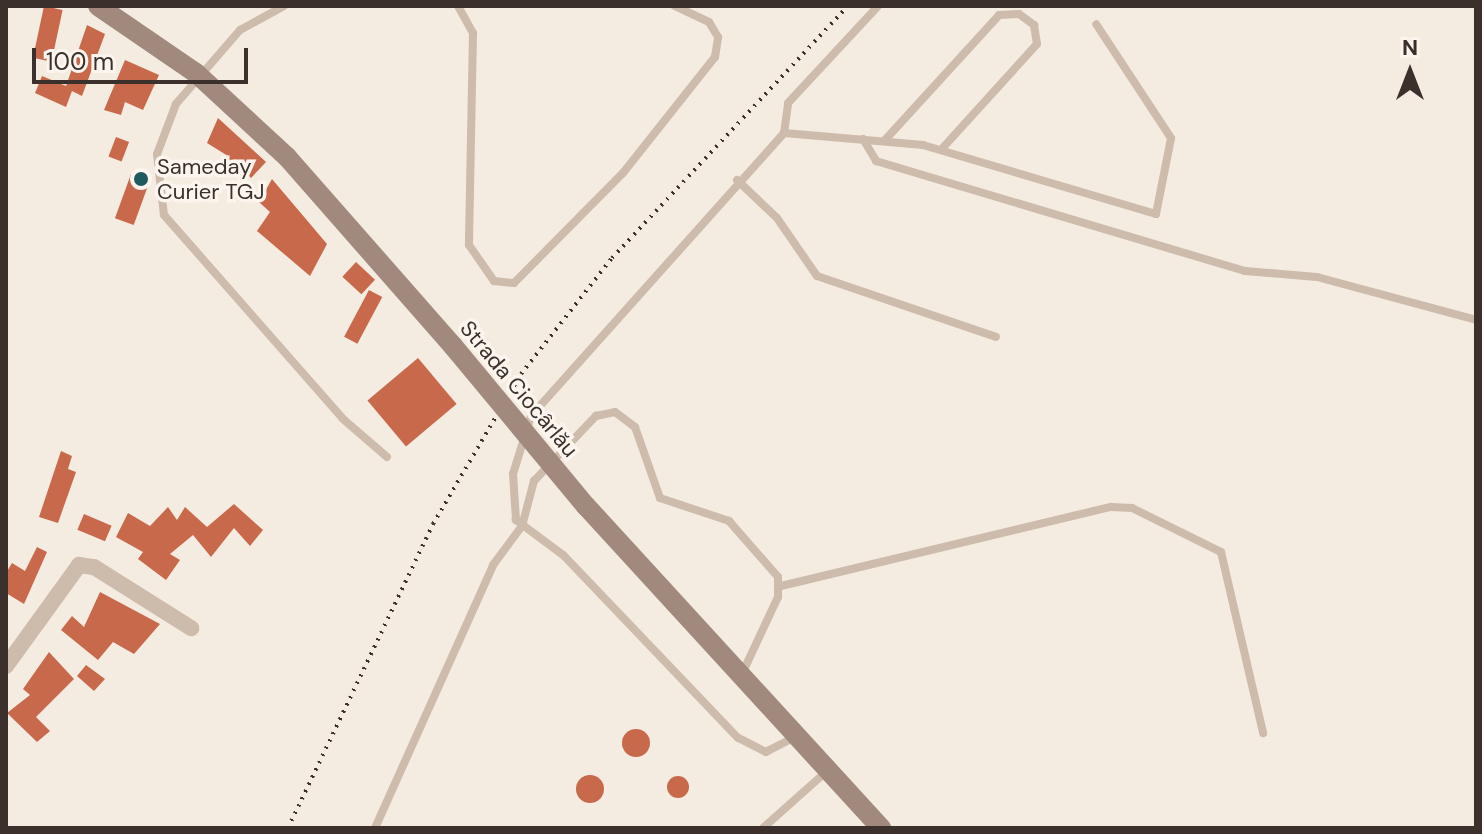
<!DOCTYPE html>
<meta charset="utf-8">
<style>
body{margin:0}
#map{position:relative;width:1482px;height:834px;overflow:hidden;background:#f4ebe1;font-family:"DM Sans",sans-serif}
div>[style]{position:absolute}
.building>*{inset:0;background:#c8694b;transform-origin:0 0}
.round{border-radius:50%}
.service>*{height:8px;margin:-4px;padding:0 4px;transform-origin:4px;border-radius:4px;background:#cdbbac}
.minor>*{height:16px;margin:-8px;padding:0 8px;transform-origin:8px;border-radius:8px;background:#cdbbac}
.secondary>*{height:20px;margin:-10px;padding:0 10px;transform-origin:10px;border-radius:10px;background:#a18a7d}
.rail>*{height:4px;margin-top:-2px;transform-origin:0;background:repeating-linear-gradient(90deg,#3b302b 0 2px,transparent 0 8px)}
.secondary-bridge>*{height:20px;margin:-10px;padding:0 10px;transform-origin:10px;border-radius:10px;background:#a18a7d}
.dots>*{width:22px;height:22px;translate:-50% -50%;box-sizing:border-box;border:4px solid #fbf5ee;border-radius:50%}
span{translate:-50% -50%;white-space:nowrap;text-align:center;line-height:1.15;-webkit-text-stroke:7px #fbf5ee;paint-order:stroke}
.poi-label{font-size:22px;color:#3b302b}
.left{translate:0 -50%;text-align:left}
.street-label{font-size:22px;color:#3b302b}
.frame{position:absolute;inset:0;border:8px solid #3b302b;pointer-events:none}
.north{position:absolute;left:1370px;top:32px;width:80px;height:80px;-webkit-text-stroke:6px #fbf5ee;paint-order:stroke;rotate:0deg;font-size:22px;font-weight:700;line-height:32px;text-align:center;color:#3b302b}
.north::after{content:'';display:block;margin:auto;width:28px;height:36px;background:#3b302b;clip-path:polygon(50% 0,100% 100%,50% 72%,0 100%)}
.scale{position:absolute;left:32px;top:48px;width:216px;height:36px;box-sizing:border-box;border:4px solid #3b302b;border-top:0;padding-left:10px;font-size:24px;line-height:28px;white-space:nowrap;color:#3b302b;-webkit-text-stroke:6px #fbf5ee;paint-order:stroke}
</style>
<div id="map">
<div class="building">
<i style="left:44px;top:6px;width:19px;height:53px;rotate:12deg"></i>
<i style="clip-path:polygon(87px 25px,105px 34px,82px 96px,72px 91px,66px 107px,35px 93px,42px 76px,66px 86px)"></i>
<i style="clip-path:polygon(125px 60px,159px 75px,143px 110px,125px 102px,121px 115px,104px 110px)"></i>
<i style="clip-path:polygon(218px 118px,266px 162px,251px 178px,239px 165px,231px 170px,224px 160px,228px 156px,207px 143px)"></i>
<i style="left:116px;top:137px;width:14px;height:21px;rotate:21deg"></i>
<i style="left:131px;top:174px;width:20px;height:47px;rotate:20deg"></i>
<i style="clip-path:polygon(272px 179px,327px 244px,310px 276px,257px 231px,270px 212px,259px 202px)"></i>
<i style="left:356px;top:262px;width:26px;height:20px;rotate:43deg"></i>
<i style="left:369px;top:290px;width:15px;height:53px;rotate:28deg"></i>
<i style="left:418px;top:358px;width:60px;height:66px;rotate:50deg"></i>
<i style="clip-path:polygon(61px 451px,72px 456px,68px 469px,76px 472px,58px 523px,39px 517px)"></i>
<i style="clip-path:polygon(234px 504px,263px 530px,250px 546px,234px 528px,211px 557px,193px 535px,170px 554px,180px 560px,166px 580px,138px 559px,143px 552px,116px 537px,128px 513px,150px 526px,168px 507px,177px 520px,185px 507px,207px 527px)"></i>
<i style="left:84px;top:514px;width:30px;height:17px;rotate:23deg"></i>
<i style="clip-path:polygon(37px 547px,47px 552px,24px 604px,6px 593px,6px 573px,12px 563px,25px 571px)"></i>
<i style="clip-path:polygon(100px 592px,160px 624px,134px 654px,113px 642px,98px 660px,61px 630px,72px 616px,84px 627px)"></i>
<i style="clip-path:polygon(49px 652px,74px 679px,36px 717px,50px 731px,37px 742px,7px 713px,30px 695px,23px 689px)"></i>
<i style="clip-path:polygon(86px 665px,105px 679px,94px 691px,77px 676px)"></i>
<i class="round" style="left:622px;top:729px;width:28px;height:28px"></i>
<i class="round" style="left:576px;top:775px;width:28px;height:28px"></i>
<i class="round" style="left:667px;top:776px;width:22px;height:22px"></i>
</div>
<div class="service">
<i style="left:284px;top:6px;width:50px;rotate:151.4deg"></i>
<i style="left:240px;top:30px;width:98px;rotate:130.9deg"></i>
<i style="left:176px;top:104px;width:53px;rotate:110.8deg"></i>
<i style="left:157px;top:154px;width:61px;rotate:83.5deg"></i>
<i style="left:164px;top:215px;width:271px;rotate:48.7deg"></i>
<i style="left:343px;top:419px;width:58px;rotate:40.8deg"></i>
<i style="left:458px;top:6px;width:31px;rotate:61deg"></i>
<i style="left:473px;top:33px;width:212px;rotate:91.1deg"></i>
<i style="left:469px;top:245px;width:44px;rotate:55.2deg"></i>
<i style="left:494px;top:281px;width:20px;rotate:6deg"></i>
<i style="left:514px;top:283px;width:155px;rotate:-45.3deg"></i>
<i style="left:623px;top:173px;width:148px;rotate:-51.6deg"></i>
<i style="left:715px;top:57px;width:20px;rotate:-81deg"></i>
<i style="left:718px;top:37px;width:17px;rotate:-121deg"></i>
<i style="left:709px;top:22px;width:38px;rotate:-155deg"></i>
<i style="left:784px;top:133px;width:30px;rotate:-82deg"></i>
<i style="left:788px;top:103px;width:132px;rotate:-47.1deg"></i>
<i style="left:863px;top:139px;width:26px;rotate:59deg"></i>
<i style="left:876px;top:161px;width:385px;rotate:16.6deg"></i>
<i style="left:1245px;top:271px;width:72px;rotate:4.8deg"></i>
<i style="left:1317px;top:277px;width:165px;rotate:15.1deg"></i>
<i style="left:885px;top:140px;width:169px;rotate:-47.6deg"></i>
<i style="left:999px;top:15px;width:20px;rotate:-3deg"></i>
<i style="left:1019px;top:14px;width:19px;rotate:36deg"></i>
<i style="left:1034px;top:25px;width:19px;rotate:81deg"></i>
<i style="left:1037px;top:44px;width:143px;rotate:132.2deg"></i>
<i style="left:737px;top:180px;width:55px;rotate:43.5deg"></i>
<i style="left:777px;top:218px;width:70px;rotate:55.4deg"></i>
<i style="left:817px;top:276px;width:189px;rotate:18.8deg"></i>
<i style="left:781px;top:586px;width:339px;rotate:-13.5deg"></i>
<i style="left:1111px;top:507px;width:21px;rotate:3deg"></i>
<i style="left:1132px;top:508px;width:99px;rotate:26.3deg"></i>
<i style="left:1221px;top:552px;width:186px;rotate:76.9deg"></i>
<i style="left:797px;top:736px;width:35px;rotate:153deg"></i>
<i style="left:766px;top:752px;width:31px;rotate:-153deg"></i>
<i style="left:738px;top:738px;width:253px;rotate:-133.7deg"></i>
<i style="left:563px;top:555px;width:59px;rotate:-143.3deg"></i>
<i style="left:516px;top:520px;width:46px;rotate:-93.7deg"></i>
<i style="left:513px;top:474px;width:61px;rotate:-72.8deg"></i>
<i style="left:531px;top:416px;width:380px;rotate:-48.2deg"></i>
<i style="left:784px;top:133px;width:140px;rotate:4.9deg"></i>
<i style="left:923px;top:145px;width:243px;rotate:16.5deg"></i>
<i style="left:1156px;top:214px;width:77px;rotate:-78.8deg"></i>
<i style="left:1171px;top:138px;width:136px;rotate:-123.3deg"></i>
<i style="left:375px;top:828px;width:288px;rotate:-65.8deg"></i>
<i style="left:493px;top:565px;width:49px;rotate:-53.4deg"></i>
<i style="left:522px;top:526px;width:47px;rotate:-75.1deg"></i>
<i style="left:534px;top:481px;width:90px;rotate:-46.4deg"></i>
<i style="left:596px;top:416px;width:19px;rotate:-12deg"></i>
<i style="left:615px;top:412px;width:25px;rotate:37deg"></i>
<i style="left:635px;top:427px;width:75px;rotate:70.6deg"></i>
<i style="left:660px;top:498px;width:73px;rotate:18.4deg"></i>
<i style="left:729px;top:521px;width:74px;rotate:48.8deg"></i>
<i style="left:778px;top:577px;width:20px;rotate:90deg"></i>
<i style="left:778px;top:597px;width:85px;rotate:115.1deg"></i>
<i style="left:763px;top:828px;width:87px;rotate:-41.7deg"></i>
</div>
<div class="minor">
<i style="left:6px;top:666px;width:125px;rotate:-54.1deg"></i>
<i style="left:79px;top:565px;width:15px;rotate:8deg"></i>
<i style="left:94px;top:567px;width:115px;rotate:32.2deg"></i>
</div>
<div class="secondary">
<i style="left:98px;top:6px;width:119px;rotate:34.4deg"></i>
<i style="left:196px;top:73px;width:124px;rotate:42.7deg"></i>
<i style="left:287px;top:157px;width:252px;rotate:48.7deg"></i>
<i style="left:586px;top:506px;width:437px;rotate:47.5deg"></i>
</div>
<div class="rail">
<i style="left:288px;top:828px;width:337px;rotate:-64.5deg"></i>
<i style="left:433px;top:524px;width:174px;rotate:-59.6deg"></i>
<i style="left:521px;top:374px;width:147px;rotate:-51.9deg"></i>
<i style="left:612px;top:258px;width:345px;rotate:-46.9deg"></i>
</div>
<div class="secondary-bridge">
<i style="left:453px;top:346px;width:208px;rotate:50.3deg"></i>
</div>
<div class="dots">
<i style="left:141px;top:179px;background:#1f5a5e"></i>
</div>
<div class="poi-label">
<span class="left" style="left:157px;top:179px">Sameday<br>Curier TGJ</span>
</div>
<div class="street-label">
<span style="left:519px;top:389px;rotate:50deg">Strada Ciocârlău</span>
</div>
<div class="frame"></div>
<div class="north">N</div>
<div class="scale">100 m</div>
</div>
